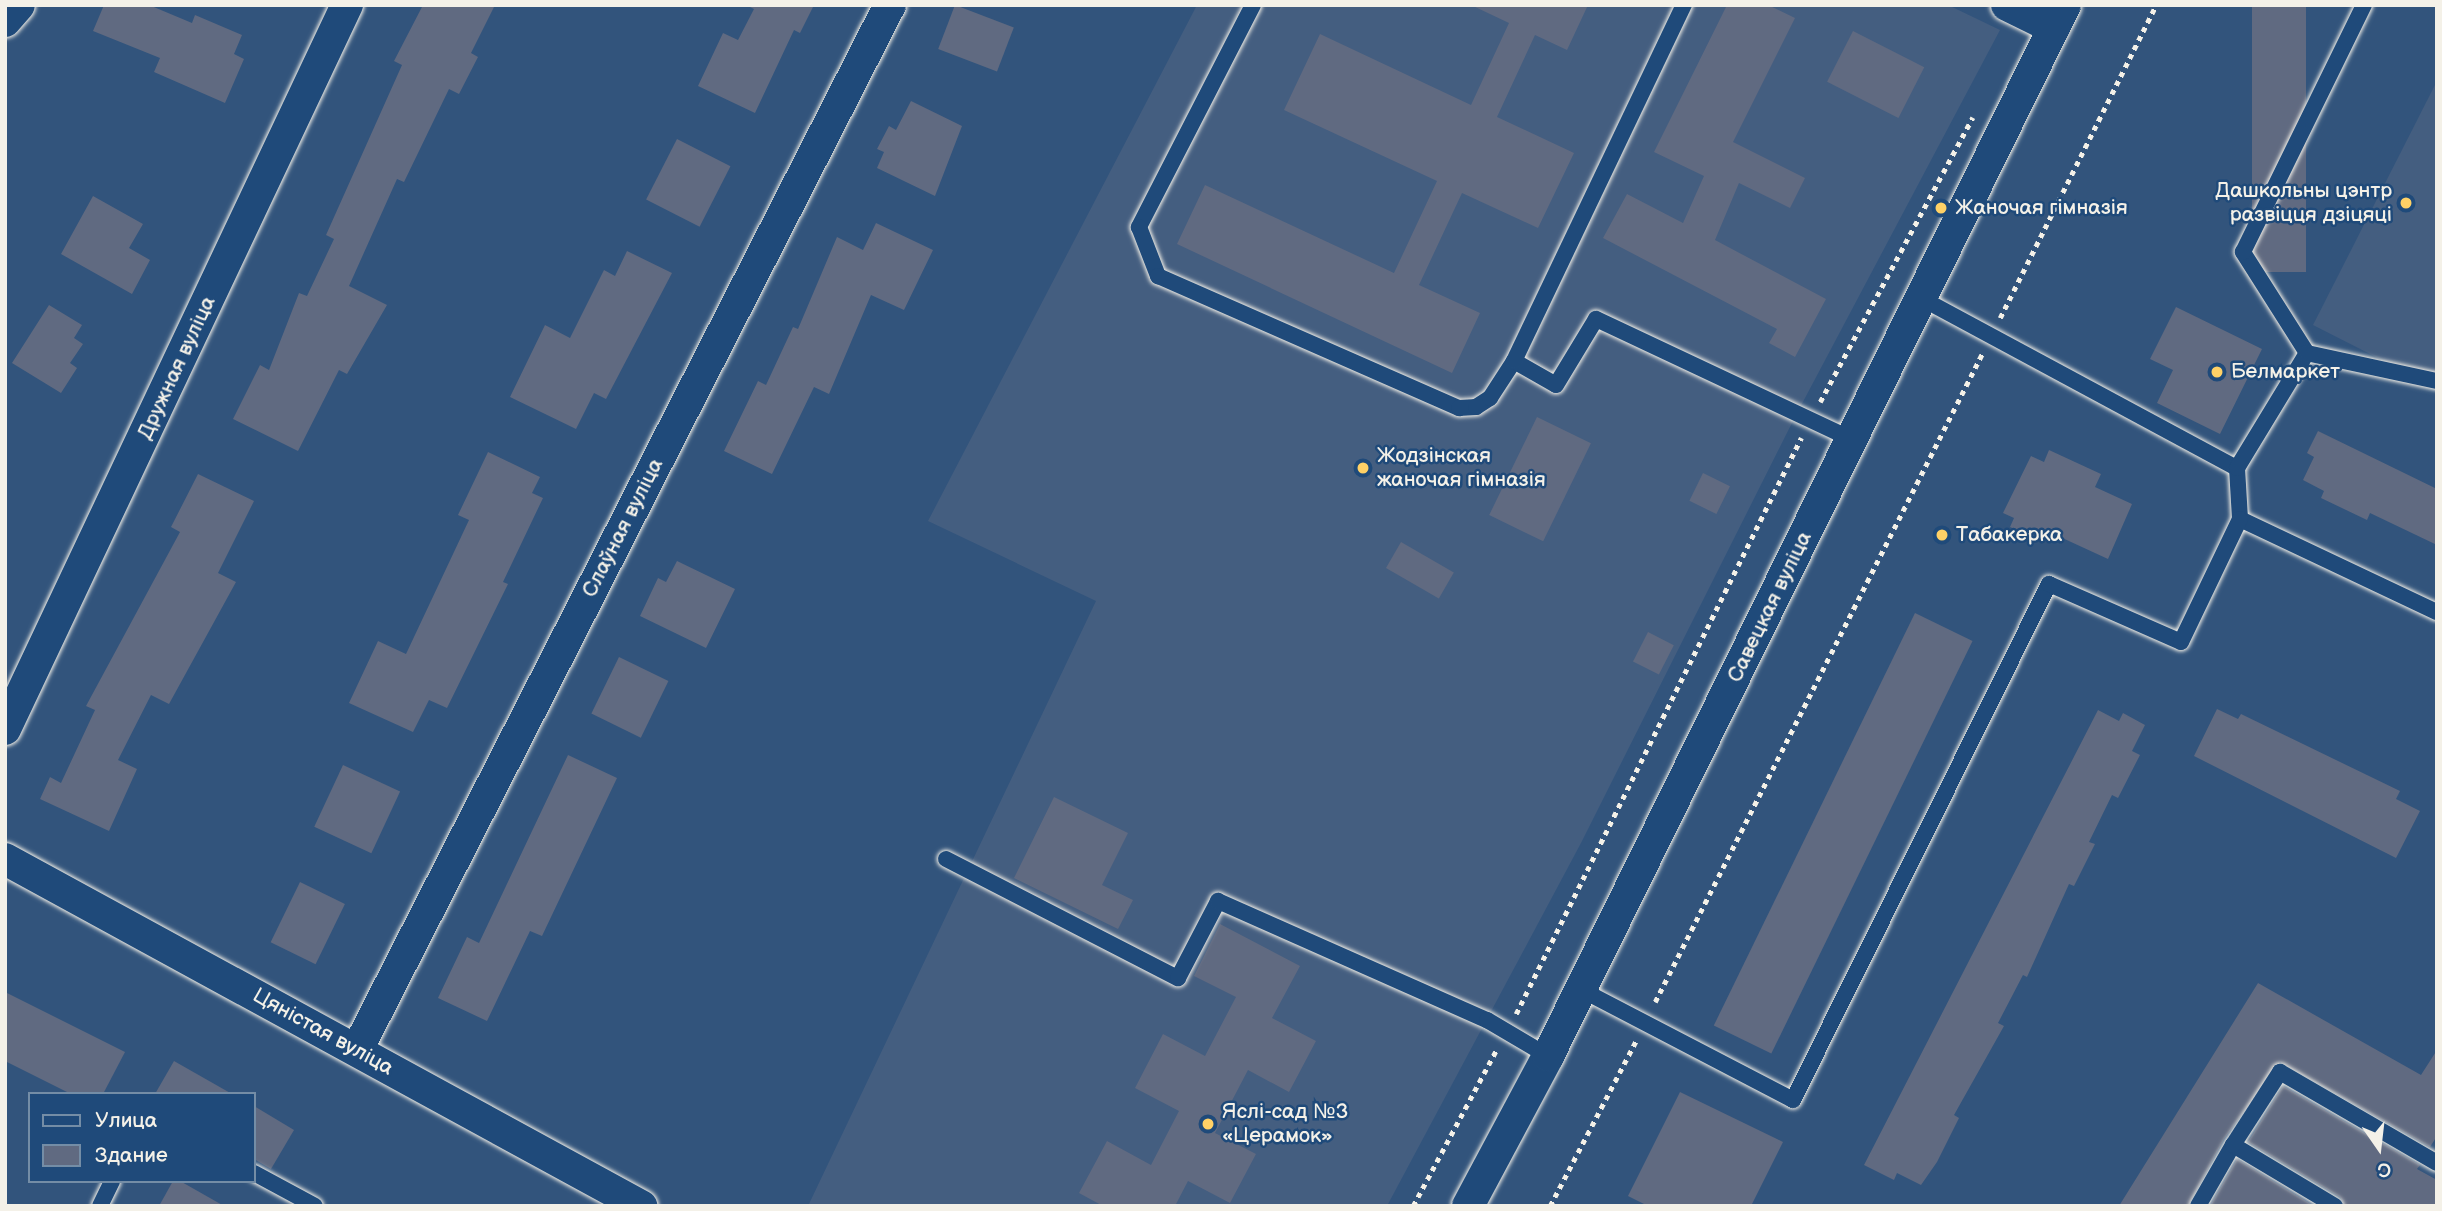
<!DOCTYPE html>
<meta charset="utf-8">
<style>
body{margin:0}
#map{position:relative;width:2442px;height:1211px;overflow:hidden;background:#32547c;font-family:"Balsamiq Sans",sans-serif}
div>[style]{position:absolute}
.built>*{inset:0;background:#445e80}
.building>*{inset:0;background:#606a81;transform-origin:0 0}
.path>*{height:4.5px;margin-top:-2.25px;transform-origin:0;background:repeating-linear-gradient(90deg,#f4f1e8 0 5px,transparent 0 10px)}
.roads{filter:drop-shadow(0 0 2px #f4f1e8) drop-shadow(0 0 2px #f4f1e8)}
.lane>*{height:16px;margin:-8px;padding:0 8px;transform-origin:8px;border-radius:8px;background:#1f4a7a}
.street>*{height:32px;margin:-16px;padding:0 16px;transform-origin:16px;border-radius:16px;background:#1f4a7a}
.dots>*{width:19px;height:19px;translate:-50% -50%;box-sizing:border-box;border:4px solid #1f4a7a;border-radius:50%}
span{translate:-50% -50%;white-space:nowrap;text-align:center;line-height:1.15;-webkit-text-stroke:5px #1f4a7a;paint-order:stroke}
.poi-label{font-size:21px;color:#f4f1e8}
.right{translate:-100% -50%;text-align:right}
.left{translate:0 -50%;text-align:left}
.street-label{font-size:21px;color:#f4f1e8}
.frame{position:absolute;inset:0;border:7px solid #f4f1e8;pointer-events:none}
.legend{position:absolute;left:28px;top:1092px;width:228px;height:91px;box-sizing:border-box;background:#1f4a7a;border:2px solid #748da6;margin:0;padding:9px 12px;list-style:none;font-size:21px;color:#f4f1e8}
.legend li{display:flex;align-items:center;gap:14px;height:35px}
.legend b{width:35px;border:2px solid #748da6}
.north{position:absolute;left:2344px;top:1113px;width:70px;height:70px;-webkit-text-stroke:5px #1f4a7a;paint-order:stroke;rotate:166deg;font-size:19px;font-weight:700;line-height:28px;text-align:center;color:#f4f1e8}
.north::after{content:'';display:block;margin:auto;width:24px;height:32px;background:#f4f1e8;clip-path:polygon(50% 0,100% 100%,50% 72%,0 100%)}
</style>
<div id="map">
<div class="built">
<i style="clip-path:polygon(1197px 5px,1948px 5px,2000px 30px,1796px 415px,1581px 843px,1387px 1206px,808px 1206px,1096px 601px,928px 521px)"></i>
<i style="clip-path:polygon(2437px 81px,2437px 388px,2313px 325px)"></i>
</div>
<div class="building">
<i style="clip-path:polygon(104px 5px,149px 5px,192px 23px,195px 15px,242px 35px,234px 54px,244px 59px,225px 103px,154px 72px,160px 58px,93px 31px)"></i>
<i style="clip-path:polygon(423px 5px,495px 5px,471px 53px,478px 57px,459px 94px,449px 89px,404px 182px,397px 179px,349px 286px,387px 305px,347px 374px,339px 370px,298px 451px,233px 419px,260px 365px,269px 370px,299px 293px,307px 296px,334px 239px,326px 235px,402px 65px,394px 61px)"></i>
<i style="clip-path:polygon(746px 5px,814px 5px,800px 33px,794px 30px,755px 113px,698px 86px,723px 33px,738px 40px,754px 9px)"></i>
<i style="left:955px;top:5px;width:63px;height:47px;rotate:21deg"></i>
<i style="clip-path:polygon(1471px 5px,1588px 5px,1567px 50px,1535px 35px,1497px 117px,1574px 153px,1538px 228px,1462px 193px,1419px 285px,1480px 313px,1452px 373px,1177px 244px,1205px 185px,1394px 273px,1437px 181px,1284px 110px,1320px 34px,1471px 105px,1509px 23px)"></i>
<i style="clip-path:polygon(1727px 5px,1768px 5px,1795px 18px,1733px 142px,1805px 178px,1790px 208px,1739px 183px,1715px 240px,1826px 299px,1795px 357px,1769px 343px,1777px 329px,1603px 238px,1627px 194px,1683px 223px,1704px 176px,1654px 152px)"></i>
<i style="left:2252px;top:5px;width:54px;height:267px"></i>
<i style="left:1853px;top:31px;width:80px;height:57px;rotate:27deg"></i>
<i style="clip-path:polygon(911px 101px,962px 126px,935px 196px,877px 168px,884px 152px,877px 149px,889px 126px,896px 130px)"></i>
<i style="left:677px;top:139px;width:60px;height:68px;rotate:27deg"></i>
<i style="clip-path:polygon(93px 196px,143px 224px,129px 248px,150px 260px,132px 294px,61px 254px)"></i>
<i style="clip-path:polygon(876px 223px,933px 250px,904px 310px,871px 295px,829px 394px,814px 387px,772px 474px,724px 451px,758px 381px,766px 385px,793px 327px,798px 329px,837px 237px,863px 250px)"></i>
<i style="clip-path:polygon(627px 251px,672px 273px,606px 399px,594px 393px,576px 429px,510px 397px,545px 325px,570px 338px,604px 270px,615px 276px)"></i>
<i style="clip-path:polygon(49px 305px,82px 325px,74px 338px,83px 344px,70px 363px,77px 368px,61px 393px,12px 363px)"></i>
<i style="clip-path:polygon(2176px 307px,2262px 349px,2220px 434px,2157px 403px,2173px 370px,2150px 359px)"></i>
<i style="left:1537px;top:417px;width:60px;height:109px;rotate:26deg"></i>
<i style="clip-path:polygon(2318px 431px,2437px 489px,2437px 545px,2370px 513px,2367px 520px,2321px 498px,2324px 491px,2303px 480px,2314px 457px,2307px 453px)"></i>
<i style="clip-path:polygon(2049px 450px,2101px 474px,2095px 487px,2132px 504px,2108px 559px,2045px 530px,2040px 541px,2010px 527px,2014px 518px,2003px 513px,2031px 456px,2044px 462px)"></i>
<i style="clip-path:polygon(488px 452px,540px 477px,532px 493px,543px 498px,503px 582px,508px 584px,447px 708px,429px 700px,413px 732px,349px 703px,378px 641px,406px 654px,469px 520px,458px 515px)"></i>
<i style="left:1703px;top:473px;width:30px;height:31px;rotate:26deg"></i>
<i style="clip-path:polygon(198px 474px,254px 501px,218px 573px,236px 582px,169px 704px,151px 695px,118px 760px,137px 769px,109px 831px,40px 799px,50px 777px,61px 783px,95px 710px,86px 706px,180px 532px,171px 527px)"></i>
<i style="left:1401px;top:542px;width:61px;height:30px;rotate:30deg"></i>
<i style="clip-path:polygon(677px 561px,735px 589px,706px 648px,640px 616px,658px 578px,666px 582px)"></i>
<i style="left:1915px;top:613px;width:64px;height:459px;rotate:26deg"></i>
<i style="left:1648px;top:632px;width:29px;height:33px;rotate:27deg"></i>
<i style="left:619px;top:657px;width:55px;height:63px;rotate:26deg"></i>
<i style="clip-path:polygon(2217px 709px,2238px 719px,2241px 714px,2400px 791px,2396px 799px,2420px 811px,2396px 858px,2194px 756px)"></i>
<i style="clip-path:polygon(2098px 710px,2119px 721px,2123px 713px,2145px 725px,2132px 751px,2140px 755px,2118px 798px,2112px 795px,2089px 842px,2095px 844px,2074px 886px,2069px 884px,2027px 977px,2023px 975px,1998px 1023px,2004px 1026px,1954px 1115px,1959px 1118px,1937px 1162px,1921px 1185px,1897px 1173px,1894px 1180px,1864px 1165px)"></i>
<i style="clip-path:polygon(568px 755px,617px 778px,542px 936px,530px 931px,487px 1021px,438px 998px,467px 937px,479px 943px)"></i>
<i style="left:343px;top:765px;width:63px;height:68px;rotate:25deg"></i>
<i style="clip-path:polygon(1054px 797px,1128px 833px,1102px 885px,1133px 900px,1118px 929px,1014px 878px)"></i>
<i style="left:300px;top:882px;width:50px;height:67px;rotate:26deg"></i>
<i style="clip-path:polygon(1220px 924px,1300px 966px,1272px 1018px,1316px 1041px,1289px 1092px,1248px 1070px,1215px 1133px,1256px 1154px,1230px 1203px,1188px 1181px,1175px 1206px,1103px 1206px,1079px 1193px,1107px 1141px,1151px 1165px,1179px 1111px,1135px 1088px,1163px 1034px,1205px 1056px,1236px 997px,1194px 976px)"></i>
<i style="clip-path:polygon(2258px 983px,2421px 1075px,2437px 1050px,2437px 1136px,2430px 1147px,2280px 1062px,2224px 1139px,2188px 1206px,2119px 1206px)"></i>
<i style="clip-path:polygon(5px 992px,125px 1052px,103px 1094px,71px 1094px,5px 1061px)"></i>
<i style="clip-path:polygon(174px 1061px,232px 1094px,155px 1094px)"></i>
<i style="clip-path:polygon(2283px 1086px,2420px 1165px,2417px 1169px,2437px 1180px,2437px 1206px,2345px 1206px,2340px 1197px,2248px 1142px)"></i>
<i style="clip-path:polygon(1680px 1092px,1783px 1142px,1751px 1206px,1648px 1206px,1628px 1196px)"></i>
<i style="clip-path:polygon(254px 1106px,294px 1130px,271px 1169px,254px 1159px)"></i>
<i style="clip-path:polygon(2237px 1159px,2314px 1206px,2210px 1206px)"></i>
<i style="clip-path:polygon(173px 1181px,180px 1181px,224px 1206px,159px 1206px)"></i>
</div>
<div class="path">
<i style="left:2000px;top:318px;width:350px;rotate:-63.5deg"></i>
<i style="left:1820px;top:402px;width:323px;rotate:-61.8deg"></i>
<i style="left:1655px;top:1002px;width:726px;rotate:-63.22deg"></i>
<i style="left:1516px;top:1014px;width:643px;rotate:-63.67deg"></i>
<i style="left:1413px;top:1206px;width:178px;rotate:-61.9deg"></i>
<i style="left:1550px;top:1206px;width:186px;rotate:-62.5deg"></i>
</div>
<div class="roads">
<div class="lane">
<i style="left:1253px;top:5px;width:250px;rotate:117.2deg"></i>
<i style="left:1139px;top:227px;width:53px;rotate:68.8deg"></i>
<i style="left:1158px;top:276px;width:329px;rotate:23.7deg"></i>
<i style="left:1459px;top:408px;width:17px;rotate:-3deg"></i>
<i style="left:1476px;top:407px;width:17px;rotate:-33deg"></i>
<i style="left:1490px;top:398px;width:44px;rotate:-57deg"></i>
<i style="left:1514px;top:361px;width:48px;rotate:29.7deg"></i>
<i style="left:1556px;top:385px;width:77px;rotate:-58.8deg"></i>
<i style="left:1596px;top:319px;width:284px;rotate:25.2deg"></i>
<i style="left:1919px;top:297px;width:361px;rotate:28.3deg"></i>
<i style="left:2237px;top:468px;width:51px;rotate:86.6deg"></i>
<i style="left:2240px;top:519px;width:218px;rotate:25.3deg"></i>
<i style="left:2307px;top:353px;width:120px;rotate:-122.4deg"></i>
<i style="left:2243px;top:252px;width:275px;rotate:-63.9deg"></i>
<i style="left:1514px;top:361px;width:395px;rotate:-64.5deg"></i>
<i style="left:2237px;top:468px;width:135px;rotate:-58.7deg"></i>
<i style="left:2307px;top:353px;width:133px;rotate:12.2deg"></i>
<i style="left:946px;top:859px;width:261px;rotate:27.2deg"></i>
<i style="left:1178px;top:978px;width:87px;rotate:-62.5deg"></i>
<i style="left:1218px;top:901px;width:294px;rotate:23.9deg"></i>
<i style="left:1487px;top:1020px;width:71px;rotate:30.5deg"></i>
<i style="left:1580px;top:989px;width:240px;rotate:27.5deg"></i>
<i style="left:1793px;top:1100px;width:576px;rotate:-63.61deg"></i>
<i style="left:2049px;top:584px;width:144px;rotate:23.7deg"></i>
<i style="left:2181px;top:642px;width:136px;rotate:-64.4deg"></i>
<i style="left:254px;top:1173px;width:69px;rotate:28.4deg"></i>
<i style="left:100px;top:1206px;width:28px;rotate:-64deg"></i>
<i style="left:2198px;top:1206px;width:70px;rotate:-60.2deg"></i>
<i style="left:2335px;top:1206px;width:119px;rotate:-149.1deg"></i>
<i style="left:2233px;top:1145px;width:87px;rotate:-57.2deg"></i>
<i style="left:2280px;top:1072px;width:181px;rotate:30.1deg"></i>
</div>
<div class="street">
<i style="left:2007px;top:5px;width:52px;rotate:26.1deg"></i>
<i style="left:5px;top:21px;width:21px;rotate:-49deg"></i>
<i style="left:5px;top:729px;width:801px;rotate:-64.72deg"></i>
<i style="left:5px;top:859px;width:725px;rotate:28.62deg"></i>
<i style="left:357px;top:1050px;width:1173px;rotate:-62.98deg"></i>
<i style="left:1468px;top:1206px;width:170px;rotate:-61.9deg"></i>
<i style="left:1548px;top:1056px;width:1171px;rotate:-63.81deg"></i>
</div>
</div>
<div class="dots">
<i style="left:2406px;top:203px;background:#ffd166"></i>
<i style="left:1941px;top:208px;background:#ffd166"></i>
<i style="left:2217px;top:372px;background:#ffd166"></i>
<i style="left:1363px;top:468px;background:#ffd166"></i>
<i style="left:1942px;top:535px;background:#ffd166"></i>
<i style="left:1208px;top:1124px;background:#ffd166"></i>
</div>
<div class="poi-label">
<span class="right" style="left:2392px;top:203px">Дашкольны цэнтр<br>развіцця дзіцяці</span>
<span class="left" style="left:1955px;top:208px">Жаночая гімназія</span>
<span class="left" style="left:2231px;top:372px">Белмаркет</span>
<span class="left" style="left:1377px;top:468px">Жодзінская<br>жаночая гімназія</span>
<span class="left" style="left:1956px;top:535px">Табакерка</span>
<span class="left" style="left:1222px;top:1124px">Яслі-сад №3<br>«Церамок»</span>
</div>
<div class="street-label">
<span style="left:177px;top:368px;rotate:-65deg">Дружная вуліца</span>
<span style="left:623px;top:528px;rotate:-63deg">Слаўная вуліца</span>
<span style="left:1770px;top:607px;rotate:-64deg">Савецкая вуліца</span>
<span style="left:323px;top:1032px;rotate:29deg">Цяністая вуліца</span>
</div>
<div class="frame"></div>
<ul class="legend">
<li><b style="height:9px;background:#1f4a7a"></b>Улица</li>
<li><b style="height:19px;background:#606a81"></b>Здание</li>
</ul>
<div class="north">С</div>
</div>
